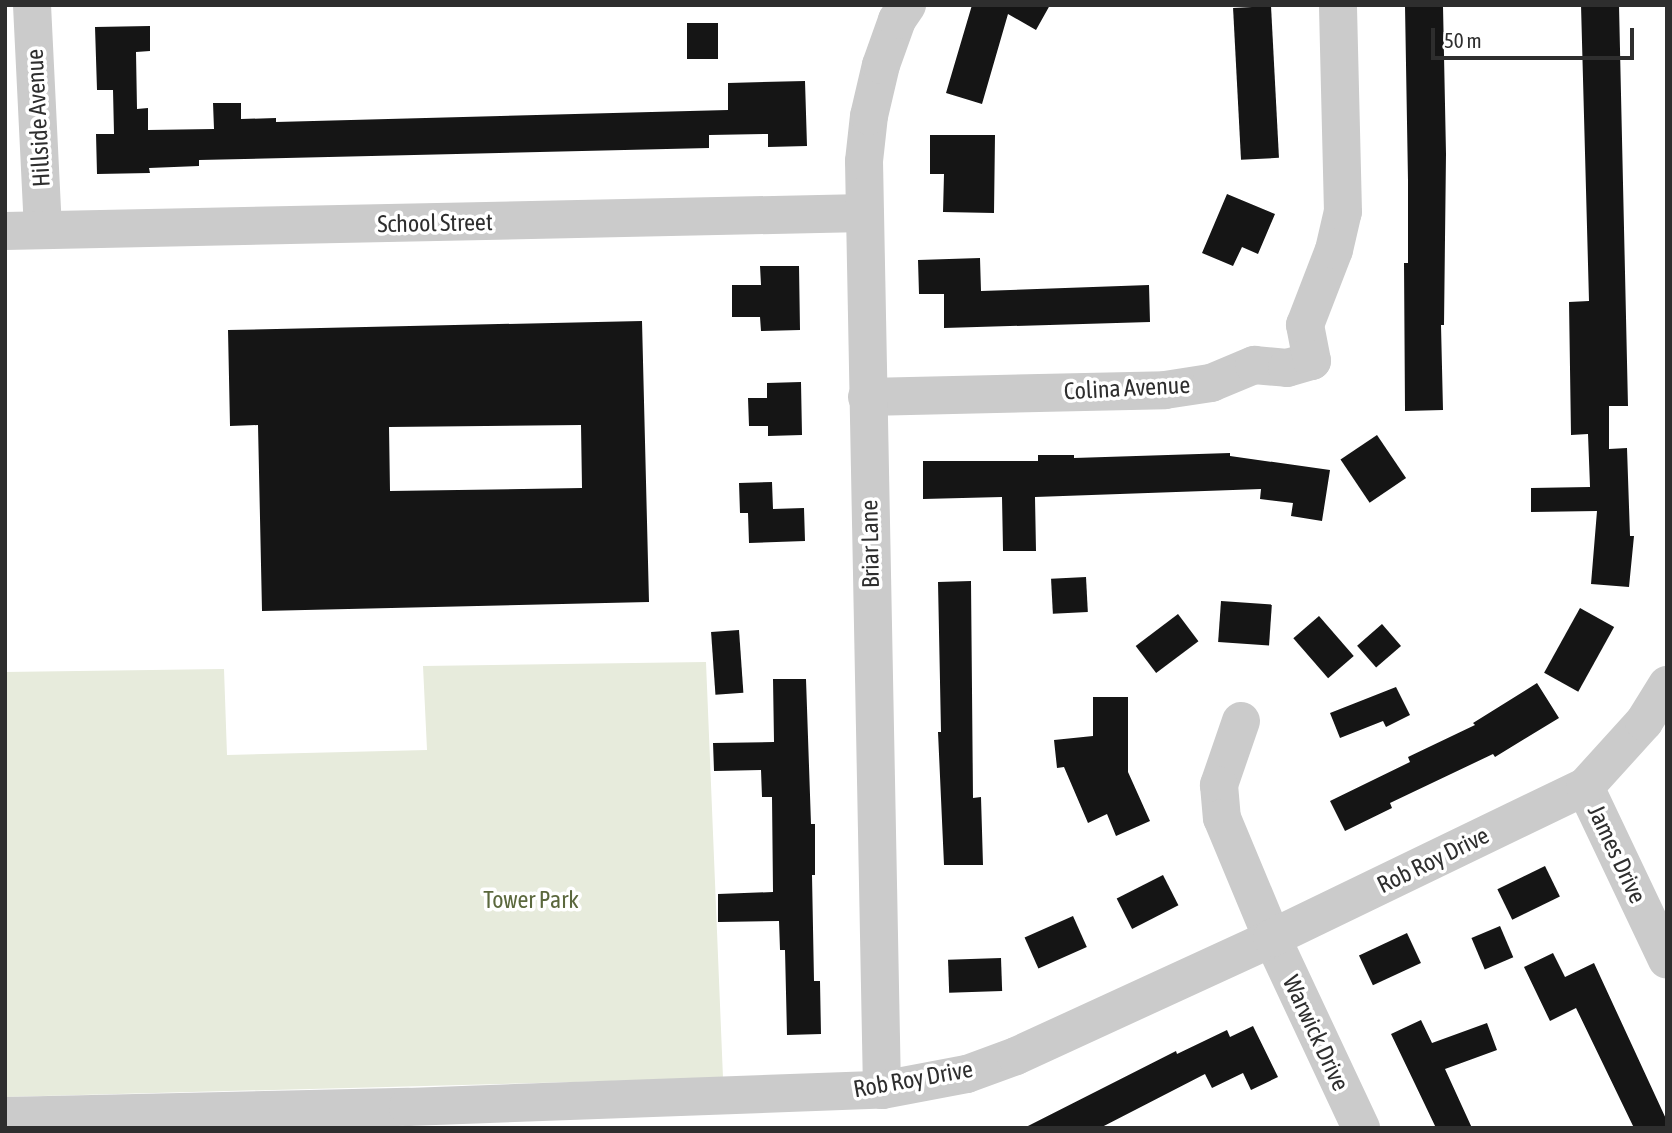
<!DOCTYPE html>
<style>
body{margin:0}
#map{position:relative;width:1672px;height:1133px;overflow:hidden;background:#fff;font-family:"Asap Condensed",sans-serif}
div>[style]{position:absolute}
.green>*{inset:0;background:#e7ebdc}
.building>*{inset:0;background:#151515;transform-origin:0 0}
.minor>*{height:38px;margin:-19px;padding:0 19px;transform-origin:19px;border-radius:19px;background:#cbcbcb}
span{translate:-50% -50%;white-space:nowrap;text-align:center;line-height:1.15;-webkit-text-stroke:7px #fff;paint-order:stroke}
.street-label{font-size:24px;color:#2e2e2e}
.park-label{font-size:24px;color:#5b683d}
.frame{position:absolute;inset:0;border:7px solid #2e2e2e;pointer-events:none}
.scale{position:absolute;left:1431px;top:28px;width:203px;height:32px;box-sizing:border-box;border:4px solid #2e2e2e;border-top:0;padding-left:9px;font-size:21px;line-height:24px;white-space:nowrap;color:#2e2e2e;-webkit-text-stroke:5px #fff;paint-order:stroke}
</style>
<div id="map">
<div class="green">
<i style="clip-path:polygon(706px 662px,723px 1078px,5px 1097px,5px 672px,224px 669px,227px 755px,427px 750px,423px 666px)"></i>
</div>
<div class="building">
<i style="clip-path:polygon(972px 5px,1050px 5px,1036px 30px,1008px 14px,982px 104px,946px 93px)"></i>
<i style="clip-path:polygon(1581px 5px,1619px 5px,1628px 406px,1609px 406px,1609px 449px,1627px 448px,1630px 536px,1634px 536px,1629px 587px,1591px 584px,1597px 511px,1531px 512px,1531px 488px,1590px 487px,1588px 434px,1571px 435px,1569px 302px,1589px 301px)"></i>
<i style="left:1271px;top:6px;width:152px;height:38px;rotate:87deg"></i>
<i style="clip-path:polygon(1405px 6px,1443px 6px,1446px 154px,1444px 325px,1441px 325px,1443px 410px,1405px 411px,1404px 263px,1408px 263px,1408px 181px)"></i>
<i style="left:687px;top:23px;width:31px;height:36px"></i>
<i style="clip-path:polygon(150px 26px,150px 51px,136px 52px,137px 109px,148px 108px,148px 130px,214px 129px,213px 103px,241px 103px,241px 119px,276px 118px,276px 122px,728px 110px,728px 83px,805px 81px,807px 146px,768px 147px,768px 134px,709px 135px,709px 148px,199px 160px,199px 166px,149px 168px,150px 173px,97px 174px,96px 134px,114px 134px,113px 90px,97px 90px,95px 27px)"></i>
<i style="clip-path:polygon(930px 135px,995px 135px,994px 213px,943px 212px,944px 174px,930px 174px)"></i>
<i style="clip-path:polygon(1227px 194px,1275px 214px,1258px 254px,1242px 247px,1233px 266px,1202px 253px)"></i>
<i style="clip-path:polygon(980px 258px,981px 291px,1149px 285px,1150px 322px,944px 328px,944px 294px,919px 294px,918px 260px)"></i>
<i style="clip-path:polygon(760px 266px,799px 266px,800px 330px,761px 331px,760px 317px,732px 317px,732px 285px,761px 285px)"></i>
<i style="clip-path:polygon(evenodd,642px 321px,649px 602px,262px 611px,258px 425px,230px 426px,228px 330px,642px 321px,581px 425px,582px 488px,390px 491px,389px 427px,581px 425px)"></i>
<i style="clip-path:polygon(801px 382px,802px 435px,768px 436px,768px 426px,749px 426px,748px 398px,767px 398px,767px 383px)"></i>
<i style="left:1377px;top:435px;width:52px;height:44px;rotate:56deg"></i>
<i style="clip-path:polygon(1230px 453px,1230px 456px,1330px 470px,1322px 521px,1291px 516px,1293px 503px,1260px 499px,1261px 489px,1035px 497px,1036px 551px,1003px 551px,1002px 497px,923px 499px,923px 461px,1038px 461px,1038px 455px,1074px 455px,1074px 458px)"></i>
<i style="clip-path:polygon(772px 482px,773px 509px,804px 508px,805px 541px,749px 543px,748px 513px,740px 513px,739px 483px)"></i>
<i style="left:1086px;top:577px;width:35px;height:35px;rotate:87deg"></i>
<i style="clip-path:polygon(971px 581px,973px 798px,981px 797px,983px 865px,944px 865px,938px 732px,941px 732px,938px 582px)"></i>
<i style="left:1221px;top:601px;width:51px;height:41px;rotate:4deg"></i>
<i style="left:1580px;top:608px;width:39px;height:74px;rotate:29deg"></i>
<i style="left:1178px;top:614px;width:34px;height:53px;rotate:53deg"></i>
<i style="left:1319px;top:616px;width:53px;height:34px;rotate:49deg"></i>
<i style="left:1382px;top:624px;width:29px;height:33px;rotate:49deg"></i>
<i style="left:739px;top:630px;width:63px;height:28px;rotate:86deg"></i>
<i style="clip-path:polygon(773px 679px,806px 679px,811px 824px,815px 824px,815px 875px,812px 875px,814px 981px,820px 981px,821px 1034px,787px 1035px,785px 950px,780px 950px,779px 921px,718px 922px,718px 894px,773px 892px,772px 797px,762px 797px,761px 770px,714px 771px,713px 743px,774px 742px)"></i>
<i style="clip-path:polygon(1537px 683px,1559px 718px,1495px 757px,1493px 754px,1390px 803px,1392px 808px,1345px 831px,1330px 801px,1410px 762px,1408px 757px,1475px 725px,1473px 723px)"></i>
<i style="clip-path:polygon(1396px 687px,1410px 715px,1386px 727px,1383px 721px,1340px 738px,1330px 713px)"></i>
<i style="clip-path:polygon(1093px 697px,1128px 697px,1128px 772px,1150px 821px,1116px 836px,1107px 814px,1088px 823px,1064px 767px,1057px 768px,1054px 740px,1093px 736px)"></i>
<i style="left:1545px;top:866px;width:34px;height:53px;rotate:64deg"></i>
<i style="left:1163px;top:875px;width:34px;height:52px;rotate:63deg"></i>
<i style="left:1073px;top:916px;width:34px;height:53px;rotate:66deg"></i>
<i style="left:1500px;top:926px;width:34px;height:31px;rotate:67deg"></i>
<i style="left:1407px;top:933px;width:33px;height:53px;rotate:65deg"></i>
<i style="clip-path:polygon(1553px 953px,1565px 977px,1594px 963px,1667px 1121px,1667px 1128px,1634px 1128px,1576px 1008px,1550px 1021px,1524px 967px)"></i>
<i style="left:1001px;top:958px;width:33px;height:53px;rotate:88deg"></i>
<i style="clip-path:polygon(1421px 1020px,1432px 1043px,1487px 1023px,1497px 1050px,1445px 1069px,1472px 1128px,1436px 1128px,1415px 1084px,1391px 1034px)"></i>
<i style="clip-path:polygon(1253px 1026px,1278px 1077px,1251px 1090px,1243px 1073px,1212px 1088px,1205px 1074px,1100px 1128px,1024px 1128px,1176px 1051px,1177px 1054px,1227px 1030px,1230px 1037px)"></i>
</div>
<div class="minor">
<i style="left:32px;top:5px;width:225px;rotate:87.2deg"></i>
<i style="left:5px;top:231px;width:860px;rotate:-1.2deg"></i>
<i style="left:867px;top:397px;width:298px;rotate:-1.3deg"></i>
<i style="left:1165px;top:390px;width:47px;rotate:-8.7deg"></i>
<i style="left:1211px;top:383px;width:47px;rotate:-22.7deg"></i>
<i style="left:1254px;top:365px;width:33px;rotate:5deg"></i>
<i style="left:1287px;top:368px;width:26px;rotate:-16deg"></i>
<i style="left:1312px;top:361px;width:37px;rotate:-101deg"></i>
<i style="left:1305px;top:325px;width:80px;rotate:-68.9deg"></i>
<i style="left:1334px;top:250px;width:39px;rotate:-77deg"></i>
<i style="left:1343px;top:212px;width:207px;rotate:-91.4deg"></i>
<i style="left:1241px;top:721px;width:68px;rotate:109deg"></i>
<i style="left:1219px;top:785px;width:33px;rotate:85deg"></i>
<i style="left:1222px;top:818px;width:130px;rotate:67.4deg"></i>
<i style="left:1272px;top:938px;width:210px;rotate:64.9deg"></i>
<i style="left:1585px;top:787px;width:191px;rotate:64.6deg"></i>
<i style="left:882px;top:1090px;width:929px;rotate:-91.11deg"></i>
<i style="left:864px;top:161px;width:45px;rotate:-83.7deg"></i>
<i style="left:869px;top:116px;width:52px;rotate:-76.8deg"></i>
<i style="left:881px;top:65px;width:48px;rotate:-70.4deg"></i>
<i style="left:897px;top:20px;width:18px;rotate:-56deg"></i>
<i style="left:5px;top:1116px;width:403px;rotate:-1.3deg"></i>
<i style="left:408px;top:1107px;width:474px;rotate:-2.1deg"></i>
<i style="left:882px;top:1090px;width:86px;rotate:-10.7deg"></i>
<i style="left:967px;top:1074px;width:52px;rotate:-20.2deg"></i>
<i style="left:1016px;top:1056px;width:282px;rotate:-24.7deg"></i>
<i style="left:1272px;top:938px;width:348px;rotate:-25.8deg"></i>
<i style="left:1585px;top:787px;width:88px;rotate:-47.8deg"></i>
<i style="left:1644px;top:722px;width:44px;rotate:-58.1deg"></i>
</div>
<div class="street-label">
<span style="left:38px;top:118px;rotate:-93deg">Hillside Avenue</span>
<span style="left:435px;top:223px;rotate:-1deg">School Street</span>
<span style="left:1127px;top:388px;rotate:-3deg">Colina Avenue</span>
<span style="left:870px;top:544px;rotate:-91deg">Briar Lane</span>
<span style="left:1617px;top:854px;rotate:65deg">James Drive</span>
<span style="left:1433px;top:860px;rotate:-26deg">Rob Roy Drive</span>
<span style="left:1316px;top:1033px;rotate:65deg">Warwick Drive</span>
<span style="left:913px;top:1079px;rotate:-10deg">Rob Roy Drive</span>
</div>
<div class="park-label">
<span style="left:531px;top:900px">Tower Park</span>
</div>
<div class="frame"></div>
<div class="scale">50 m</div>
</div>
